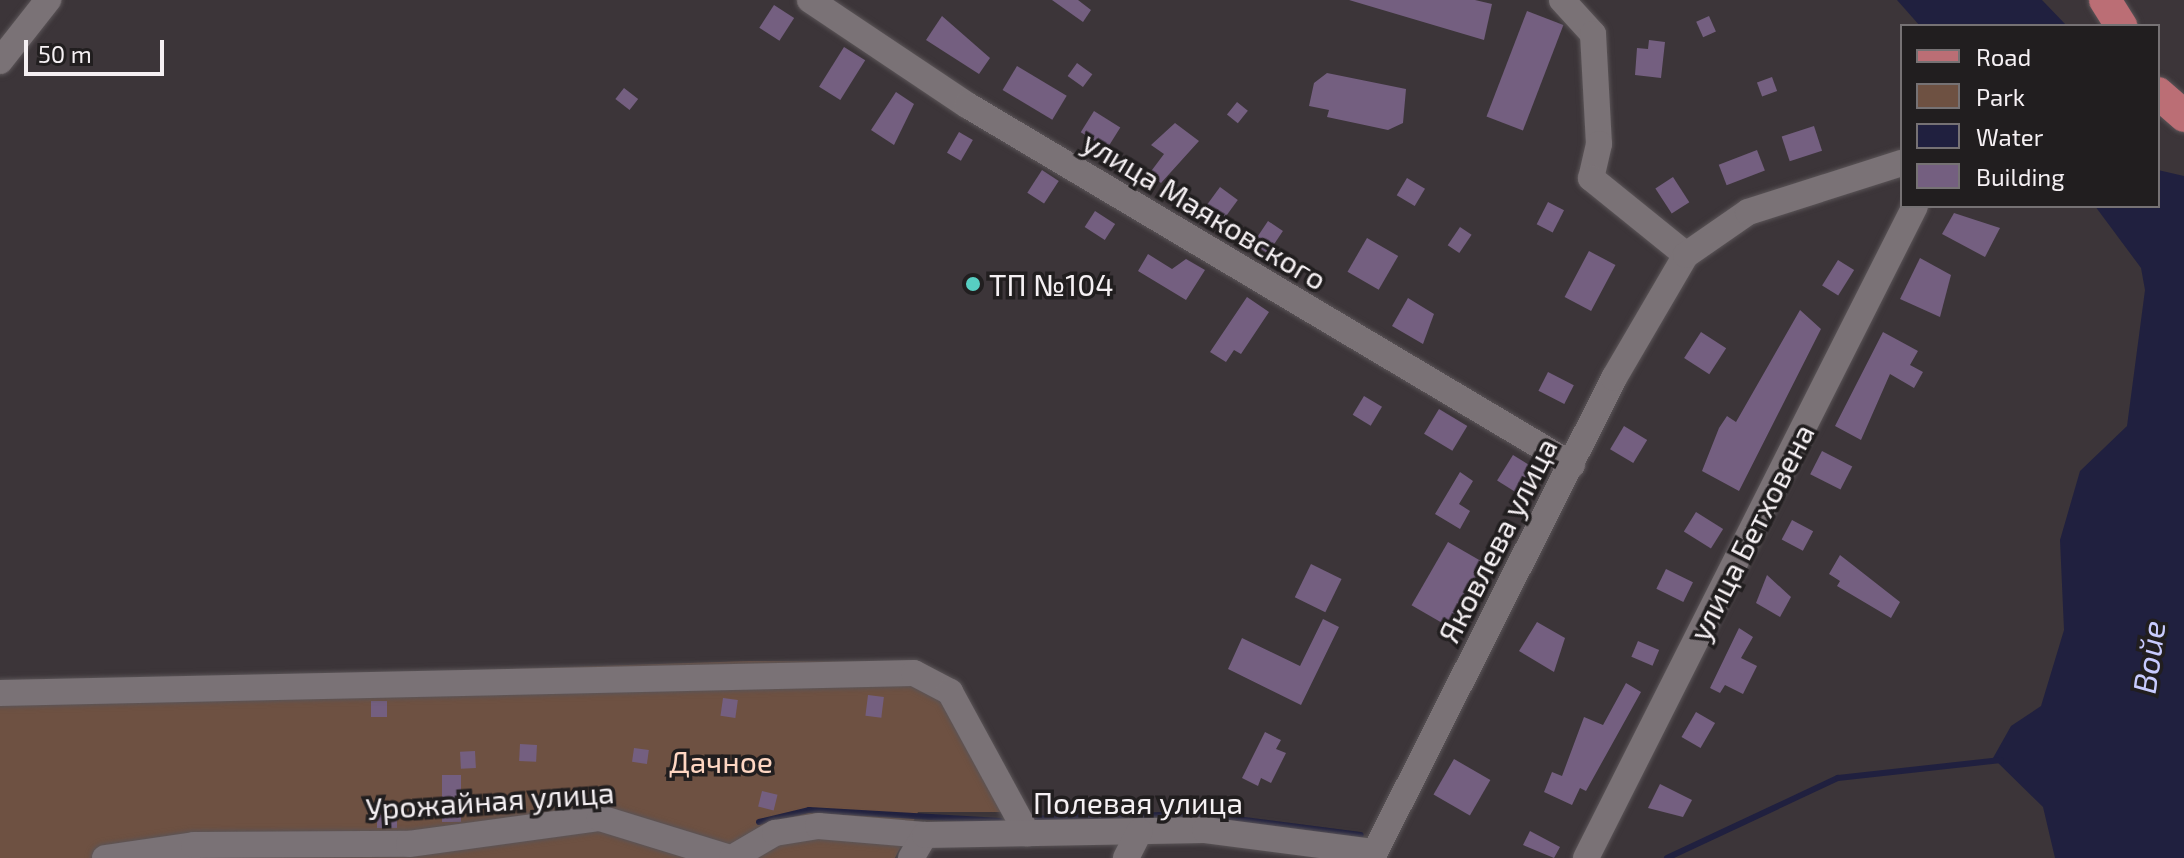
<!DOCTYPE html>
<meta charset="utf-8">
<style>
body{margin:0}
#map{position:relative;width:2184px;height:858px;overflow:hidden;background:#3c3539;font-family:"Exo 2",sans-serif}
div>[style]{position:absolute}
.green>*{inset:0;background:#6e5142}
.water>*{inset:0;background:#20203f}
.stream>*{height:6px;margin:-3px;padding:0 3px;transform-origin:3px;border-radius:3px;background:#20203f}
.building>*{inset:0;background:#745f80;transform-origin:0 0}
.roads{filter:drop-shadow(0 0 2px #5a5457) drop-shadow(0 0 2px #5a5457)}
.minor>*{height:26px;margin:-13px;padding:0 13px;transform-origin:13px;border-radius:13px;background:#7a7276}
.major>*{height:32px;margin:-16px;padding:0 16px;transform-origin:16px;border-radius:16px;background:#bb6e75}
.dots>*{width:22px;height:22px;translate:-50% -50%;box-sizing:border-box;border:4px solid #211e1f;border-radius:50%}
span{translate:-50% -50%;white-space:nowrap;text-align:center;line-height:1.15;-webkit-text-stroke:7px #211e1f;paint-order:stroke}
.street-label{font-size:30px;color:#f5f0f3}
.poi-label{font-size:30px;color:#f5f0f3}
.left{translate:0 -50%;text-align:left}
.park-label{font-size:30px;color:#fed6c2}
.water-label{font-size:32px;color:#c8cbfe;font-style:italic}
.legend{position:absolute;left:1900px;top:24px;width:260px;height:184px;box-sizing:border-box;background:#211e1f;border:2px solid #767274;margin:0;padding:10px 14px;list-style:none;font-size:24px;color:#f5f0f3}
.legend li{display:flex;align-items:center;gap:16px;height:40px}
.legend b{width:40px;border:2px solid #767274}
.scale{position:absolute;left:24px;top:40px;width:140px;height:36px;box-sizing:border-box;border:4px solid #f5f0f3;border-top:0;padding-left:10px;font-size:24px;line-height:28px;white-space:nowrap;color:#f5f0f3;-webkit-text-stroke:6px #211e1f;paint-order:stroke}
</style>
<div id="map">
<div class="green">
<i style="clip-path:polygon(749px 661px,921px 662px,962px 687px,1027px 812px,918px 812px,895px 858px,0 858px,0 686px)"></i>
</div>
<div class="water">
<i style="clip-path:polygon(1897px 0,2042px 0,2067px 26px,1920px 26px)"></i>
<i style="clip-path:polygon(2158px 170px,2184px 176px,2184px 858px,2055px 858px,2043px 807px,1993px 758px,2011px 726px,2041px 706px,2064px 630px,2060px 540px,2080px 471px,2127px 426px,2145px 290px,2141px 268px,2095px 206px,2158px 206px)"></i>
</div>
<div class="stream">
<i style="left:1028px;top:819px;width:169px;rotate:-1.7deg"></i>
<i style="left:1197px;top:814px;width:165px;rotate:7.3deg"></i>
<i style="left:759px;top:822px;width:51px;rotate:-13.5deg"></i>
<i style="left:809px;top:810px;width:192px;rotate:3.3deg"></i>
<i style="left:1667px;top:858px;width:189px;rotate:-25.1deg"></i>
<i style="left:1838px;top:778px;width:164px;rotate:-6.3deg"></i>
</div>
<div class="building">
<i style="clip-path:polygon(1052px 0,1078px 0,1091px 10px,1083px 22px)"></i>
<i style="clip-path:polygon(1349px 0,1475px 0,1492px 4px,1484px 40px)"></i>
<i style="left:774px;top:5px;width:24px;height:27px;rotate:33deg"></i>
<i style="left:1527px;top:11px;width:39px;height:113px;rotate:21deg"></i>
<i style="clip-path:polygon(942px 16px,990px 58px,979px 74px,926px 40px)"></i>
<i style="left:1709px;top:16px;width:17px;height:14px;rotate:66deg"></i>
<i style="clip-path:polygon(1649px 40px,1665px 42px,1661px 78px,1635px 75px,1637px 48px,1648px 49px)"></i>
<i style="left:844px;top:47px;width:25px;height:47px;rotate:32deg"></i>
<i style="left:1077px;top:63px;width:19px;height:16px;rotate:36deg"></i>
<i style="left:1017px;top:66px;width:58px;height:28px;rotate:31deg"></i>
<i style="clip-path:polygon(1327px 73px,1406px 89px,1403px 123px,1388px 130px,1327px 117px,1329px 110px,1309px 106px,1314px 83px)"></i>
<i style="left:1772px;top:77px;width:15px;height:16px;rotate:70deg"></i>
<i style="left:624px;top:88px;width:18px;height:14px;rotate:38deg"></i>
<i style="clip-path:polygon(896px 92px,914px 104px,894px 145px,871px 130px)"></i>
<i style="left:1237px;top:102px;width:14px;height:16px;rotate:39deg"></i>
<i style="left:1094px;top:111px;width:31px;height:25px;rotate:32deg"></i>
<i style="clip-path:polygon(1175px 123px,1199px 141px,1161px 183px,1149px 174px,1164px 154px,1151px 145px)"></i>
<i style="left:1814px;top:126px;width:26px;height:34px;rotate:72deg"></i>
<i style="left:959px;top:132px;width:16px;height:24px;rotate:30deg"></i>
<i style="left:1757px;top:150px;width:22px;height:41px;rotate:69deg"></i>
<i style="left:1042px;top:170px;width:20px;height:27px;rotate:33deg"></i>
<i style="left:1673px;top:177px;width:30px;height:21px;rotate:57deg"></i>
<i style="left:1407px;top:178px;width:21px;height:20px;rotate:31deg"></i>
<i style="left:1220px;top:187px;width:22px;height:23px;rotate:36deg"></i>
<i style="left:1548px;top:202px;width:18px;height:25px;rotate:27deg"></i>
<i style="left:1095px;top:211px;width:24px;height:19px;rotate:33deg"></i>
<i style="clip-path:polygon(1954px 213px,2000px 228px,1985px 257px,1942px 234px)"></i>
<i style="left:1268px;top:221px;width:18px;height:27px;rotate:34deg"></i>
<i style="left:1460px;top:227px;width:14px;height:22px;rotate:34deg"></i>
<i style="left:1367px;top:238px;width:36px;height:39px;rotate:30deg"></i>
<i style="left:1589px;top:251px;width:30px;height:52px;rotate:28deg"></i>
<i style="clip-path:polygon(1148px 254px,1172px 269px,1186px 259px,1205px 270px,1186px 300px,1138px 271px)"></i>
<i style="clip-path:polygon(1920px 258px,1951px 275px,1940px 317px,1900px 299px)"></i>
<i style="left:1838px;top:260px;width:19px;height:30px;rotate:32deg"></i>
<i style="clip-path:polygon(1247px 297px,1269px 312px,1241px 354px,1234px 350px,1226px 362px,1210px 352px)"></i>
<i style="clip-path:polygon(1408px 298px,1434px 314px,1423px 344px,1392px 326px)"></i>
<i style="clip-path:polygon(1800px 310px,1821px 329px,1739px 491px,1702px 471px,1719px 428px,1727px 416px,1736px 422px)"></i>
<i style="left:1701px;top:332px;width:30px;height:31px;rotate:33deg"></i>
<i style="clip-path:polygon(1883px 332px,1918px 351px,1910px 365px,1923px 372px,1914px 388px,1890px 374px,1861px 440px,1835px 426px)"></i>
<i style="left:1548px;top:372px;width:29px;height:21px;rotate:27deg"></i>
<i style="left:1364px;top:396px;width:21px;height:22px;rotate:31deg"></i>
<i style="left:1439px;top:409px;width:33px;height:29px;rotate:31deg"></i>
<i style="left:1624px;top:426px;width:27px;height:27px;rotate:31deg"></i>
<i style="left:1822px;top:451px;width:34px;height:26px;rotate:27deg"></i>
<i style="left:1513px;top:455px;width:32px;height:30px;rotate:32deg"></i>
<i style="clip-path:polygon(1460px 472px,1473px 481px,1459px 504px,1470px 511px,1460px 529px,1435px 514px)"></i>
<i style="left:1696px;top:512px;width:32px;height:23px;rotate:32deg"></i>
<i style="left:1792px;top:520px;width:24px;height:22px;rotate:28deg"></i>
<i style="left:1448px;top:542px;width:43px;height:73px;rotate:30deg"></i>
<i style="clip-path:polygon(1840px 555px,1900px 602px,1891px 618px,1837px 586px,1840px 581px,1829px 574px)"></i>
<i style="left:1311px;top:564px;width:34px;height:37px;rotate:26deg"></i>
<i style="left:1666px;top:569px;width:30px;height:22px;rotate:26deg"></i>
<i style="clip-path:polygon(1767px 575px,1791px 597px,1780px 617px,1756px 603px)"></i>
<i style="clip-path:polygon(1323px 619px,1339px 627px,1301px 705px,1228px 669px,1242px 638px,1300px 666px)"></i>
<i style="clip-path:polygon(1537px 622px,1565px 638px,1554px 672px,1519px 651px)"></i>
<i style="clip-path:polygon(1739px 628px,1753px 637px,1741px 658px,1757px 666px,1743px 694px,1725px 685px,1720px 693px,1710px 688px)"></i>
<i style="left:1638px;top:641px;width:23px;height:17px;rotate:23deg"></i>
<i style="clip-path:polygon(1626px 683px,1641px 692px,1586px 791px,1580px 788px,1572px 805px,1544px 792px,1552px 772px,1562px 776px,1584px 717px,1603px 725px)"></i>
<i style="left:868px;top:695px;width:16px;height:21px;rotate:7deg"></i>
<i style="left:723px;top:698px;width:15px;height:18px;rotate:8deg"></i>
<i style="left:371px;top:701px;width:16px;height:16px"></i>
<i style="left:1696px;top:712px;width:22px;height:29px;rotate:30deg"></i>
<i style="clip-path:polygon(1265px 732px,1281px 740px,1276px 749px,1286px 753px,1271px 783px,1261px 778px,1258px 786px,1242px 778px)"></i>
<i style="left:520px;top:744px;width:17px;height:17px;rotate:3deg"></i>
<i style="left:634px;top:748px;width:15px;height:14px;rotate:8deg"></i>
<i style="left:475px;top:751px;width:17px;height:15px;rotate:87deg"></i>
<i style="left:1454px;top:759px;width:42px;height:41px;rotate:30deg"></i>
<i style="left:442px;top:775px;width:19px;height:47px"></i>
<i style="clip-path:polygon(1660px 784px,1692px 800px,1683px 817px,1648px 808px)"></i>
<i style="left:762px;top:791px;width:16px;height:16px;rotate:14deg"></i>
<i style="left:377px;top:815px;width:20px;height:13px"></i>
<i style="clip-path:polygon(1530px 831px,1560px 847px,1554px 858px,1523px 845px)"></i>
</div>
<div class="roads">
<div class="minor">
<i style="left:810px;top:0;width:189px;rotate:33.8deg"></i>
<i style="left:967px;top:105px;width:704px;rotate:30.75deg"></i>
<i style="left:1562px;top:0;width:46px;rotate:47.6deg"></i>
<i style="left:1593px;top:34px;width:110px;rotate:86.9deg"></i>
<i style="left:1599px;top:144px;width:35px;rotate:103deg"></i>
<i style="left:1591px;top:178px;width:122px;rotate:39deg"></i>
<i style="left:0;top:61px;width:78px;rotate:-51.8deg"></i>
<i style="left:0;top:693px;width:914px;rotate:-1.25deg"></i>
<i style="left:914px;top:673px;width:41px;rotate:27.8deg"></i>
<i style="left:950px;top:692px;width:161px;rotate:61.4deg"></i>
<i style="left:105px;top:858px;width:90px;rotate:-8.3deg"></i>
<i style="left:194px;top:845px;width:215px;rotate:-0.3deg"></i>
<i style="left:409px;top:844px;width:193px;rotate:-7.8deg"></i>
<i style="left:600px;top:818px;width:136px;rotate:17.1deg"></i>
<i style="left:732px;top:858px;width:50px;rotate:-30.2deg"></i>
<i style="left:775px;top:833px;width:44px;rotate:-9.2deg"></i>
<i style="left:818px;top:826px;width:107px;rotate:4.8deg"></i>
<i style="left:911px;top:858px;width:27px;rotate:-59deg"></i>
<i style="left:925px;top:835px;width:280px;rotate:-1deg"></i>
<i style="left:1205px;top:830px;width:171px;rotate:7.4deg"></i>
<i style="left:1126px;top:858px;width:30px;rotate:-63deg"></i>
<i style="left:1372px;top:858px;width:538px;rotate:-63.24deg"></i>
<i style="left:1614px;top:378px;width:143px;rotate:-59.7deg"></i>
<i style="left:1686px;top:255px;width:75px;rotate:-34.7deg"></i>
<i style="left:1748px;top:212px;width:162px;rotate:-17.7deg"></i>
<i style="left:1586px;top:858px;width:730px;rotate:-63.22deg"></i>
</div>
<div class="major">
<i style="left:2105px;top:0;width:31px;rotate:58deg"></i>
<i style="left:2158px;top:93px;width:35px;rotate:41deg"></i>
</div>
</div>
<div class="dots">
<i style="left:973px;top:284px;background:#57cec2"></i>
</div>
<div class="street-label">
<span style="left:1205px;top:210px;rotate:31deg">улица Маяковского</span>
<span style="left:1751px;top:532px;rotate:-63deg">улица Бетховена</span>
<span style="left:1497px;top:540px;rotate:-63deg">Яковлева улица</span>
<span style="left:490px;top:800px;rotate:-4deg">Урожайная улица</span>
<span style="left:1138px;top:802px">Полевая улица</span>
</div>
<div class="poi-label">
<span class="left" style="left:989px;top:284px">ТП №104</span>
</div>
<div class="park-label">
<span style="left:721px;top:761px">Дачное</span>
</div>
<div class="water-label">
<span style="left:2148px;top:657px;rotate:-82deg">Войе</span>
</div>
<ul class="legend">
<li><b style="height:10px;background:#bb6e75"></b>Road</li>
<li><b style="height:22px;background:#6e5142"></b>Park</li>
<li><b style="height:22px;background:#20203f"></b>Water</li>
<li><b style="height:22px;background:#745f80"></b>Building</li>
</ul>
<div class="scale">50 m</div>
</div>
